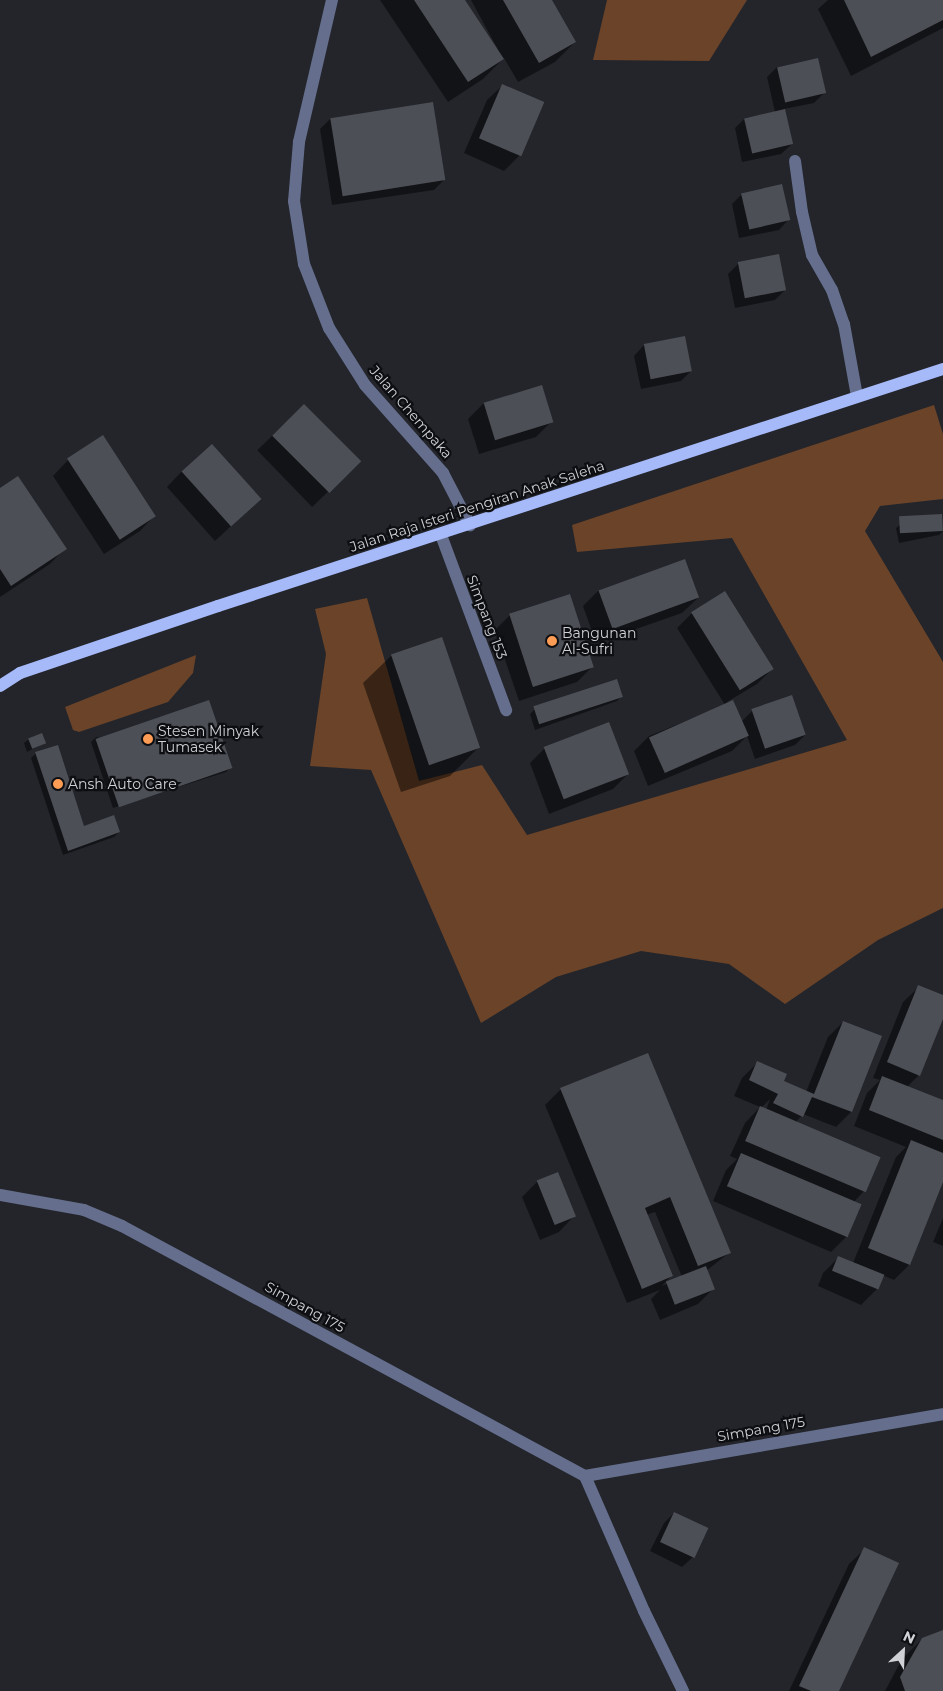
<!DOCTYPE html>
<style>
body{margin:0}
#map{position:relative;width:943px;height:1691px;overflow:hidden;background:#23252b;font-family:Montserrat,sans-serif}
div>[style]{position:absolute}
.green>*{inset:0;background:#6a4328}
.shadow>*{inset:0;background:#0007;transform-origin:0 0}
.building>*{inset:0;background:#4d4f56;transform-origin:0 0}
.minor>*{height:12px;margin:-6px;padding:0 6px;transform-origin:6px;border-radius:6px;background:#656f8d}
.major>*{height:12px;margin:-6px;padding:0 6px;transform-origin:6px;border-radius:6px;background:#a6b9f8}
.dots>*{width:14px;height:14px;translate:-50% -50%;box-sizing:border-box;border:2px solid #0d0e11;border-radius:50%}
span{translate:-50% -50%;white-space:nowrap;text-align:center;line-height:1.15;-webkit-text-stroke:4.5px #0d0e11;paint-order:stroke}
.street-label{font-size:14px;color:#d0d1d6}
.poi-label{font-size:14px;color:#d0d1d6}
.left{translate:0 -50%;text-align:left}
.north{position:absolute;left:878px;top:1626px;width:50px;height:50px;-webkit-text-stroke:4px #0d0e11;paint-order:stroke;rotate:25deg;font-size:14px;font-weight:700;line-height:20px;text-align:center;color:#d0d1d6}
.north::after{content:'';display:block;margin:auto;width:18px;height:22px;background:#d0d1d6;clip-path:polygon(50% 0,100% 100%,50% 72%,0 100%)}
</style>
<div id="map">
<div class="green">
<i style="clip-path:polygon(607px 0,747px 0,709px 61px,593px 60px)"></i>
<i style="clip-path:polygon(934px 405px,943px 434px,943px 499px,880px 506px,865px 531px,943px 662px,943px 908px,878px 940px,785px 1004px,729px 964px,641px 951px,556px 977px,481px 1023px,371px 770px,310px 766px,326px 654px,315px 609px,367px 598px,419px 781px,482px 765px,527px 835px,847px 740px,732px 538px,577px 552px,572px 525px)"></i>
<i style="clip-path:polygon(196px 655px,193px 673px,168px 702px,79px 732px,73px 730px,65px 707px)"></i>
</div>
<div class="shadow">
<i style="clip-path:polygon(380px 0,464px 0,502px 57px,471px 0,551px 0,575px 42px,555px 62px,518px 82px,504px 58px,483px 79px,448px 102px)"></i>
<i style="clip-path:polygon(828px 0,943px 0,943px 28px,851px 76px,818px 9px)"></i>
<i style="clip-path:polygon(777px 67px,824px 93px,814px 103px,784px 109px,792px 144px,781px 154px,742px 162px,735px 128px,745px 118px,775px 112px,767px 77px)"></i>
<i style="clip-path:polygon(503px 85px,519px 156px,504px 171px,464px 153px,487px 100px)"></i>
<i style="clip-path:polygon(330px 119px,444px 180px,434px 190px,332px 205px,320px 129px)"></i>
<i style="clip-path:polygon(742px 194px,789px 219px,779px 230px,739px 238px,732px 204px)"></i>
<i style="clip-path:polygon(738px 264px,785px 290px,775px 300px,735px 308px,728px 274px)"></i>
<i style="clip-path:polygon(684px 337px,691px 371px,681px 381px,641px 389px,634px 356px,644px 345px)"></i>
<i style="clip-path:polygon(541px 386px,552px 421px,536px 437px,479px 454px,468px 419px,483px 404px)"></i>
<i style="left:304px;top:405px;width:79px;height:65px;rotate:46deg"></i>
<i style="clip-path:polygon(68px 460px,155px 515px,140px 531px,104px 554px,53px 476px)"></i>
<i style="clip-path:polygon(182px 471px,260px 499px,215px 541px,167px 487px)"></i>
<i style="clip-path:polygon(0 489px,65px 548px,50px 564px,0 597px)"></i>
<i style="clip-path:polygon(941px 516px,943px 531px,939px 535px,899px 543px,896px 528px,901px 524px)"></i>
<i style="clip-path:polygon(598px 591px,698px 598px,682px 613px,596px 643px,583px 606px)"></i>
<i style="clip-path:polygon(692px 613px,772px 669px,757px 684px,727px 702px,741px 722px,752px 711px,805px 735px,795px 745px,755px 759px,747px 736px,732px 751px,648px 786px,634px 751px,649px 736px,725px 705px,677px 628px)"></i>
<i style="clip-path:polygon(510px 615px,592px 667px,577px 682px,519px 701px,495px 630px)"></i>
<i style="clip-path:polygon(392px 655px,478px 748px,450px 776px,401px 792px,363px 683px)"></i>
<i style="clip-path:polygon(622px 696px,617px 701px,535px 730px,530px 714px,535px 709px)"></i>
<i style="clip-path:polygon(96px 737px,230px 768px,226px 772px,113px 808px,91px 742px)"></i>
<i style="clip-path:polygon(29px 739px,44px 743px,27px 752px,24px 743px)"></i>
<i style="clip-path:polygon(545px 748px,628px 774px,613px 789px,549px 814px,530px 763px)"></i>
<i style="clip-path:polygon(36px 753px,83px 828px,119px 832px,114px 837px,63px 855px,31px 758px)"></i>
<i style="clip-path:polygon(919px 987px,943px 996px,943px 1015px,919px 1075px,907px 1087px,943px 1102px,943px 1179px,909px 1265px,894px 1280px,882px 1275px,877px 1289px,861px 1305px,818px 1286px,823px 1273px,839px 1257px,853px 1263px,896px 1157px,906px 1147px,854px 1126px,867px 1093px,880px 1080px,873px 1078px,903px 1002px)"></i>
<i style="clip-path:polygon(evenodd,843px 1022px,880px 1037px,851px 1112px,836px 1127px,803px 1114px,795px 1123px,864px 1191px,853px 1203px,846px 1237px,831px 1252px,713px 1201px,726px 1170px,737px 1159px,730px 1156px,745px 1123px,760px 1107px,734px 1096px,742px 1078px,758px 1062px,780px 1086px,806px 1092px,828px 1037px,843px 1022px,770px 1099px,766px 1110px,761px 1108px,770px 1099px)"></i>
<i style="clip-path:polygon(evenodd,561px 1089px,729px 1253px,706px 1271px,713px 1289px,698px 1304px,660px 1320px,651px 1299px,660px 1290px,627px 1303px,545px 1105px,561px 1089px,655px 1212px,682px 1277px,662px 1286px,671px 1276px,646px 1215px,655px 1212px)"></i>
<i style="clip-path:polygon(557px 1174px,574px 1216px,559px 1232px,540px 1240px,522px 1197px,537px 1182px)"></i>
<i style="clip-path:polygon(943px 1218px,943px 1246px,933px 1242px)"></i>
<i style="clip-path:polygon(674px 1513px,693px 1557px,682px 1567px,650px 1551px,664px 1523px)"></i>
<i style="clip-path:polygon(865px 1549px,838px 1691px,789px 1691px,849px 1564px)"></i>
<i style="clip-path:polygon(943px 1632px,943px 1691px,885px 1691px,902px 1659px,922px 1639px)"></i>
</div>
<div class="building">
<i style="clip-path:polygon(414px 0,465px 0,504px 59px,468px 82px)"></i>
<i style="clip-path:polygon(503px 0,552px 0,576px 42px,539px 63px)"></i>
<i style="clip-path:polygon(844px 0,943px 0,943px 20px,871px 57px)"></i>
<i style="left:818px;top:58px;width:36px;height:42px;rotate:77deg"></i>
<i style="left:502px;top:84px;width:46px;height:59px;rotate:23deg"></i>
<i style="left:433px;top:102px;width:79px;height:104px;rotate:81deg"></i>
<i style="left:785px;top:109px;width:36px;height:42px;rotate:77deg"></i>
<i style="left:782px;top:184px;width:37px;height:42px;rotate:77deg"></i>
<i style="left:779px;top:254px;width:37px;height:42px;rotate:79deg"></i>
<i style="left:685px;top:336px;width:36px;height:42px;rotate:79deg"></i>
<i style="left:542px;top:385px;width:39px;height:61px;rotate:73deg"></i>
<i style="left:304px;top:404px;width:81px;height:45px;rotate:45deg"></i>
<i style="left:103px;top:435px;width:97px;height:43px;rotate:57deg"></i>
<i style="left:212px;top:444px;width:74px;height:41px;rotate:48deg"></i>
<i style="clip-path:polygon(18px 476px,67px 549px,11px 586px,0 569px,0 488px)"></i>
<i style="left:942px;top:514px;width:17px;height:43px;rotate:87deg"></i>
<i style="left:685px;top:559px;width:41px;height:92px;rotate:70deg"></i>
<i style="left:725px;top:591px;width:92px;height:40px;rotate:58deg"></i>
<i style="left:570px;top:594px;width:77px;height:64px;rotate:72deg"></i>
<i style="left:442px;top:637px;width:117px;height:54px;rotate:71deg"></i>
<i style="left:617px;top:679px;width:19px;height:88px;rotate:72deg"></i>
<i style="left:792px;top:695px;width:42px;height:43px;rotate:71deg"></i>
<i style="left:209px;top:700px;width:72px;height:120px;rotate:71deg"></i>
<i style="left:733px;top:700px;width:39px;height:92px;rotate:66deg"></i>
<i style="left:609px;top:722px;width:56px;height:70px;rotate:69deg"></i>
<i style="left:42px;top:733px;width:11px;height:15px;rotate:68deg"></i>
<i style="clip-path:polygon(58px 745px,84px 826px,114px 815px,120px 832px,68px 851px,35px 752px)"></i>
<i style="clip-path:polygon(918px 985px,943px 995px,943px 1019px,920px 1076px,887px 1062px)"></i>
<i style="clip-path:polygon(843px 1021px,882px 1036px,852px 1112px,812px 1097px,803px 1117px,773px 1103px,778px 1094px,749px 1080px,757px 1061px,787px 1074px,784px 1081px,814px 1094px)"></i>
<i style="clip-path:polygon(648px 1053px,731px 1253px,698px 1266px,670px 1197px,645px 1208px,673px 1276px,642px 1289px,560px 1088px)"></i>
<i style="clip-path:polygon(882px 1076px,943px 1100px,943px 1140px,869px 1110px)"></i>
<i style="left:760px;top:1106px;width:131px;height:38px;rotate:23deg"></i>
<i style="clip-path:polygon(911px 1140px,943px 1153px,943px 1182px,910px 1265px,868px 1248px)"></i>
<i style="left:741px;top:1153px;width:131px;height:36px;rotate:23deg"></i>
<i style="left:558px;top:1172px;width:48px;height:23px;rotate:68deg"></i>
<i style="left:838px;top:1256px;width:50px;height:16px;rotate:22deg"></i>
<i style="left:706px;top:1266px;width:25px;height:43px;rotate:69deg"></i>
<i style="left:674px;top:1512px;width:38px;height:33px;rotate:25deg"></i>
<i style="clip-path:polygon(864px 1547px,899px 1563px,839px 1691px,811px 1691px,799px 1686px)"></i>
<i style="clip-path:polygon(943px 1630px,943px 1691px,905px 1691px,900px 1677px,922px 1638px)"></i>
</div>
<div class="minor">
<i style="left:332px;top:0;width:146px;rotate:103.1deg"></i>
<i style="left:299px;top:142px;width:59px;rotate:94.8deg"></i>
<i style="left:294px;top:201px;width:64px;rotate:81deg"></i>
<i style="left:304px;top:264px;width:69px;rotate:68.7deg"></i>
<i style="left:329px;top:328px;width:67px;rotate:57.7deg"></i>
<i style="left:365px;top:385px;width:118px;rotate:48.4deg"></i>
<i style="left:443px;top:473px;width:59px;rotate:62.6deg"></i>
<i style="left:795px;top:161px;width:51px;rotate:82.2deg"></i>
<i style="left:802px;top:212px;width:44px;rotate:76.9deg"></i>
<i style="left:812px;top:255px;width:40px;rotate:60.3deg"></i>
<i style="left:832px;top:290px;width:36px;rotate:71deg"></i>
<i style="left:844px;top:324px;width:73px;rotate:79.8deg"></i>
<i style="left:441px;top:535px;width:187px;rotate:69.6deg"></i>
<i style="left:0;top:1195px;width:85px;rotate:10.1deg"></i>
<i style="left:84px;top:1210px;width:41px;rotate:22.8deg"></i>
<i style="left:122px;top:1226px;width:526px;rotate:28.37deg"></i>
<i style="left:585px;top:1476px;width:363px;rotate:-9.8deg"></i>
<i style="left:585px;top:1476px;width:147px;rotate:66.4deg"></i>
<i style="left:644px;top:1611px;width:89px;rotate:64deg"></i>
</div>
<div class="major">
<i style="left:0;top:686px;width:24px;rotate:-33deg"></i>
<i style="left:20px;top:673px;width:209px;rotate:-18.7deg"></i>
<i style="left:218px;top:606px;width:763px;rotate:-18.1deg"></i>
</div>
<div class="dots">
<i style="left:552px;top:641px;background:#fd9c55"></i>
<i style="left:148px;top:739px;background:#fd9c55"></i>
<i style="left:58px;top:784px;background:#fd9c55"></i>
</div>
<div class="street-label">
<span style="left:411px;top:412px;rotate:49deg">Jalan Chempaka</span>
<span style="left:477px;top:506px;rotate:-18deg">Jalan Raja Isteri Pengiran Anak Saleha</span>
<span style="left:487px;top:617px;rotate:69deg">Simpang 153</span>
<span style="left:305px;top:1307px;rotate:29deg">Simpang 175</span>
<span style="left:761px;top:1429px;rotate:-10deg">Simpang 175</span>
</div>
<div class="poi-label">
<span class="left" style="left:562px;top:641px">Bangunan<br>Al-Sufri</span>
<span class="left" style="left:158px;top:739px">Stesen Minyak<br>Tumasek</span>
<span class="left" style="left:68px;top:784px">Ansh Auto Care</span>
</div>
<div class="north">N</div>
</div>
